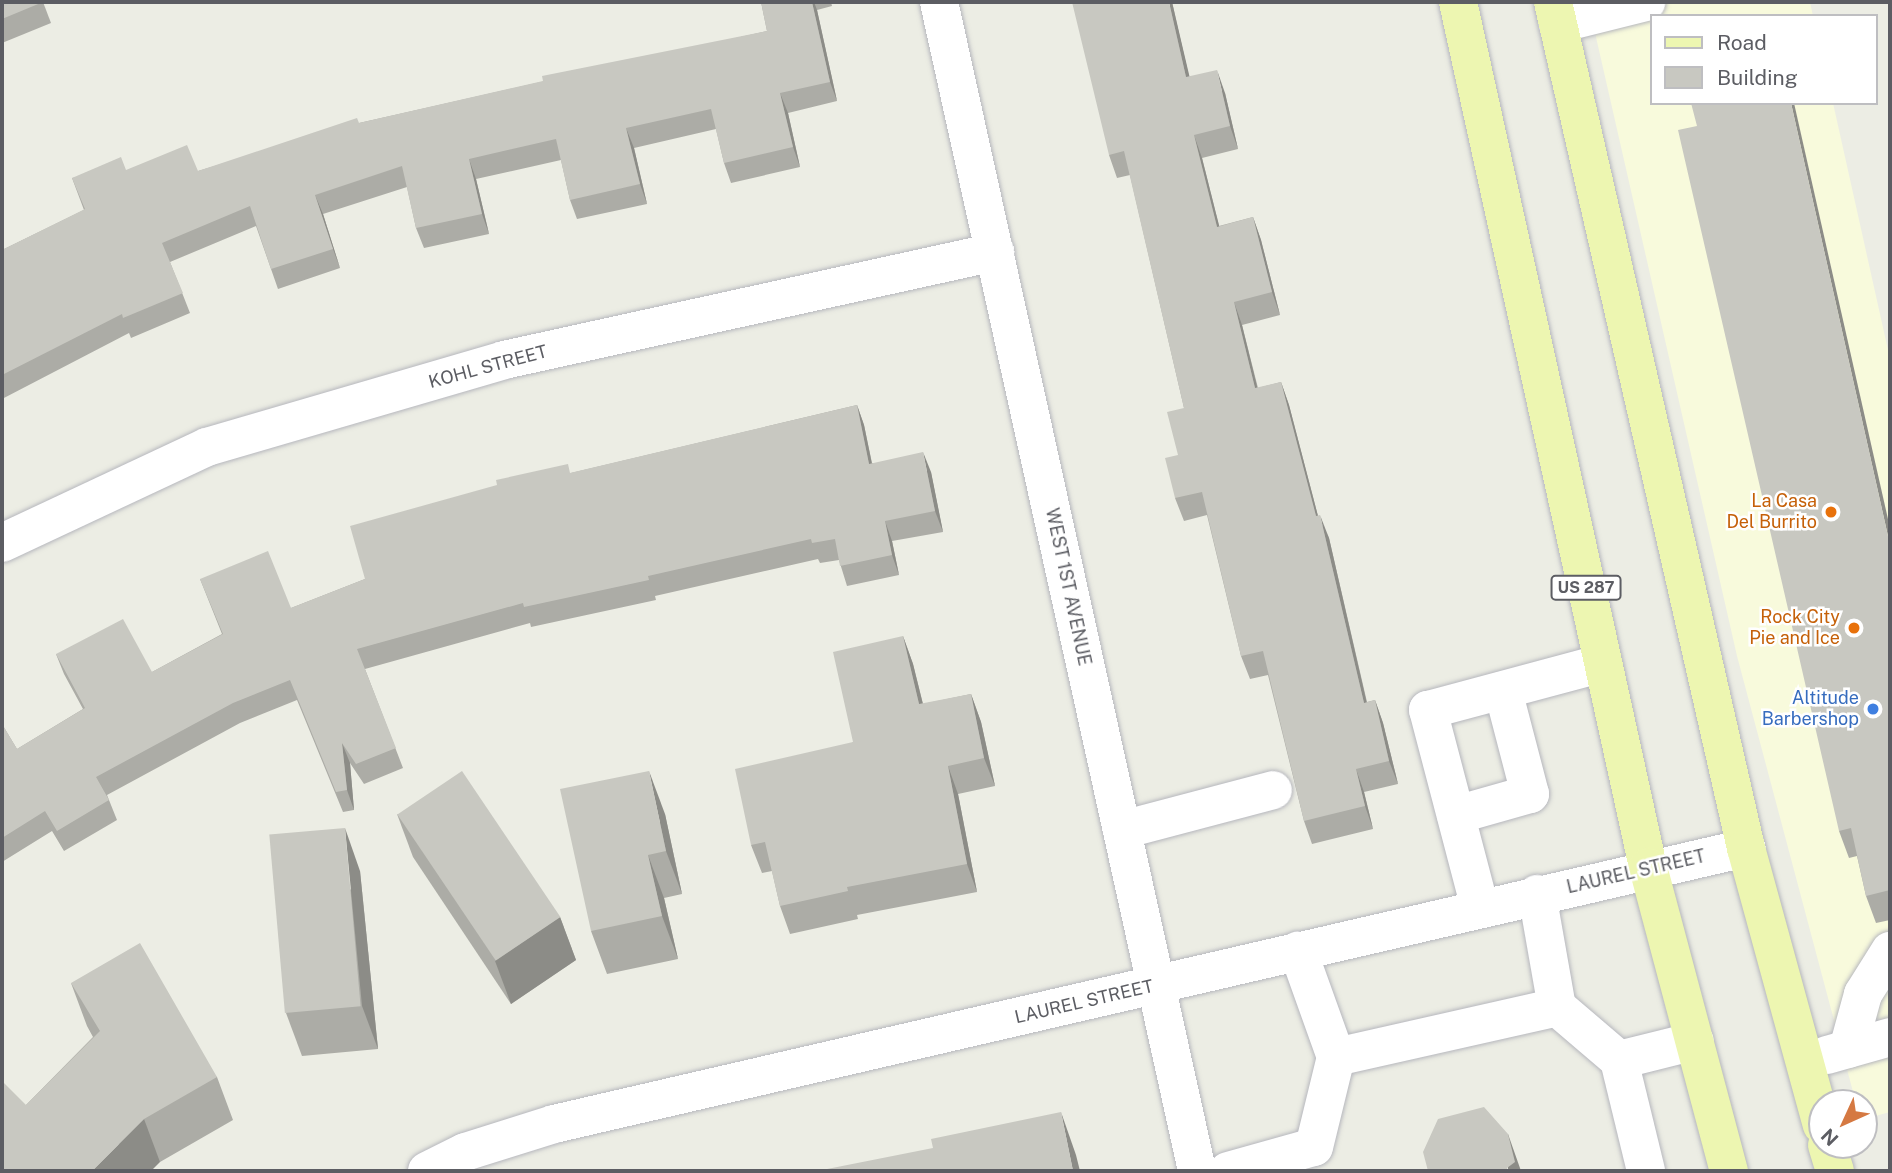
<!DOCTYPE html>
<style>
body{margin:0}
#map{position:relative;width:1892px;height:1173px;overflow:hidden;background:#ecede4;font-family:"Public Sans",sans-serif}
div>[style]{position:absolute}
.commercial>*{inset:0;background:#f8fadc}
.roads{filter:drop-shadow(0 0 2px #b6b7bd) drop-shadow(0 0 2px #b6b7bd)}
.minor>*{height:38px;margin:-19px;padding:0 19px;transform-origin:19px;border-radius:19px;background:#fff}
.major>*{height:38px;margin:-19px;padding:0 19px;transform-origin:19px;border-radius:19px;background:#edf6b1}
.wall>*{inset:0;background:#acaca6}
.shaded-wall>*{inset:0;background:#8c8c87}
.building>*{inset:0;background:#c8c8c1;transform-origin:0 0}
.dots>*{width:19px;height:19px;translate:-50% -50%;box-sizing:border-box;border:4px solid #fff;border-radius:50%}
span{translate:-50% -50%;white-space:nowrap;text-align:center;line-height:1.15;-webkit-text-stroke:5px #fff;paint-order:stroke}
.shield-label span{padding:2px 5px;background:#fff;border:2px solid;border-radius:5px;-webkit-text-stroke-width:0}
.shield-label{font-size:16px;color:#5c5d63;font-weight:700}
.street-label{font-size:18px;color:#5c5d63}
.food-label{font-size:18px;color:#c56008}
.right{translate:-100% -50%;text-align:right}
.shop-label{font-size:18px;color:#366cbe}
.frame{position:absolute;inset:0;border:4px solid #5c5d63;pointer-events:none}
.legend{position:absolute;left:1650px;top:14px;width:228px;height:91px;box-sizing:border-box;background:#fff;border:2px solid #bebec1;margin:0;padding:9px 12px;list-style:none;font-size:21px;color:#5c5d63}
.legend li{display:flex;align-items:center;gap:14px;height:35px}
.legend b{width:35px;border:2px solid #bebec1}
.north{position:absolute;left:1808px;top:1089px;width:70px;height:70px;box-sizing:border-box;background:#fff;border:2px solid #bebec1;border-radius:50%;rotate:225deg;font-size:19px;font-weight:700;line-height:28px;text-align:center;color:#5c5d63}
.north::after{content:'';display:block;margin:auto;width:24px;height:32px;background:#d57942;clip-path:polygon(50% 0,100% 100%,50% 72%,0 100%)}
</style>
<div id="map">
<div class="commercial">
<i style="clip-path:polygon(1588px 2px,1810px 2px,1813px 16px,1652px 16px,1652px 103px,1833px 103px,1890px 359px,1890px 1112px,1864px 1119px,1864px 1103px,1856px 1103px,1737px 656px)"></i>
</div>
<div class="roads">
<div class="minor">
<i style="left:939px;top:2px;width:1197px;rotate:77.55deg"></i>
<i style="left:1558px;top:24px;width:91px;rotate:-14deg"></i>
<i style="left:2px;top:543px;width:226px;rotate:-25.1deg"></i>
<i style="left:207px;top:447px;width:309px;rotate:-16.3deg"></i>
<i style="left:504px;top:360px;width:503px;rotate:-12.41deg"></i>
<i style="left:1456px;top:815px;width:77px;rotate:-15.8deg"></i>
<i style="left:1530px;top:794px;width:107px;rotate:-104.6deg"></i>
<i style="left:1122px;top:830px;width:156px;rotate:-14.8deg"></i>
<i style="left:1537px;top:894px;width:115px;rotate:80deg"></i>
<i style="left:1480px;top:908px;width:205px;rotate:-104.7deg"></i>
<i style="left:1428px;top:710px;width:181px;rotate:-15deg"></i>
<i style="left:1848px;top:1049px;width:57px;rotate:-74.7deg"></i>
<i style="left:1863px;top:994px;width:51px;rotate:-57.9deg"></i>
<i style="left:1827px;top:1055px;width:66px;rotate:-15.9deg"></i>
<i style="left:1336px;top:1057px;width:227px;rotate:-12.7deg"></i>
<i style="left:1557px;top:1007px;width:82px;rotate:40.5deg"></i>
<i style="left:1619px;top:1060px;width:78px;rotate:-14deg"></i>
<i style="left:1619px;top:1060px;width:114px;rotate:76.3deg"></i>
<i style="left:427px;top:1171px;width:42px;rotate:-26.6deg"></i>
<i style="left:465px;top:1152px;width:93px;rotate:-17.5deg"></i>
<i style="left:554px;top:1124px;width:1224px;rotate:-13.04deg"></i>
<i style="left:1228px;top:1171px;width:89px;rotate:-15.6deg"></i>
<i style="left:1314px;top:1147px;width:93px;rotate:-76.3deg"></i>
<i style="left:1336px;top:1057px;width:113px;rotate:-109.7deg"></i>
</div>
<div class="major">
<i style="left:1458px;top:2px;width:886px;rotate:77.61deg"></i>
<i style="left:1648px;top:867px;width:315px;rotate:75.1deg"></i>
<i style="left:1553px;top:2px;width:868px;rotate:77.15deg"></i>
<i style="left:1746px;top:848px;width:287px;rotate:74.7deg"></i>
<i style="left:1827px;top:1145px;width:27px;rotate:73deg"></i>
</div>
</div>
<div class="wall">
<i style="clip-path:polygon(2px 2px,43px 2px,51px 23px,2px 43px)"></i>
<i style="clip-path:polygon(761px 2px,831px 2px,832px 6px,817px 10px,837px 101px,788px 113px,800px 167px,731px 183px,724px 163px,716px 129px,634px 148px,647px 204px,577px 219px,570px 200px,561px 160px,476px 179px,489px 234px,424px 248px,416px 228px,407px 187px,323px 214px,340px 268px,278px 289px,256px 226px,170px 262px,190px 313px,131px 338px,129px 333px,2px 399px,2px 250px,84px 210px,72px 178px,126px 170px,198px 171px,359px 123px,767px 31px)"></i>
<i style="clip-path:polygon(1172px 2px,1189px 77px,1225px 93px,1238px 149px,1202px 158px,1219px 226px,1253px 217px,1261px 240px,1280px 315px,1242px 325px,1258px 388px,1281px 382px,1289px 405px,1318px 516px,1329px 538px,1367px 702px,1375px 700px,1383px 723px,1398px 784px,1364px 792px,1373px 829px,1312px 844px,1304px 821px,1268px 675px,1250px 679px,1241px 656px,1207px 515px,1184px 521px,1175px 498px,1178px 455px,1184px 408px,1130px 175px,1117px 178px,1109px 155px)"></i>
<i style="clip-path:polygon(857px 405px,864px 425px,872px 463px,931px 472px,943px 532px,892px 541px,899px 575px,847px 586px,839px 560px,820px 563px,818px 559px,655px 596px,656px 600px,531px 627px,530px 623px,365px 669px,403px 768px,364px 784px,350px 763px,354px 810px,343px 812px,297px 700px,240px 723px,107px 795px,117px 820px,64px 851px,52px 831px,2px 862px,2px 724px,17px 749px,83px 709px,64px 674px,56px 654px,152px 672px,222px 634px,200px 579px,291px 608px,365px 579px,571px 473px)"></i>
<i style="clip-path:polygon(1890px 528px,1890px 920px,1876px 923px,1866px 896px,1857px 856px,1849px 858px,1839px 831px)"></i>
<i style="clip-path:polygon(903px 636px,913px 664px,923px 704px,971px 694px,981px 722px,995px 786px,958px 794px,977px 892px,857px 915px,858px 919px,790px 934px,780px 906px,772px 871px,762px 873px,751px 845px,853px 742px)"></i>
<i style="clip-path:polygon(397px 814px,560px 917px,576px 960px,511px 1004px,413px 857px)"></i>
<i style="clip-path:polygon(665px 814px,682px 894px,664px 898px,678px 959px,607px 974px,591px 931px)"></i>
<i style="clip-path:polygon(360px 871px,378px 1049px,302px 1056px,286px 1013px)"></i>
<i style="clip-path:polygon(71px 983px,217px 1077px,233px 1120px,160px 1162px,26px 1105px,93px 1037px,87px 1026px)"></i>
</div>
<div class="shaded-wall">
<i style="clip-path:polygon(812px 2px,814px 2px,817px 10px,837px 101px,830px 82px)"></i>
<i style="clip-path:polygon(1169px 2px,1172px 2px,1195px 100px,1186px 77px)"></i>
<i style="clip-path:polygon(1217px 70px,1225px 93px,1238px 149px,1230px 126px)"></i>
<i style="clip-path:polygon(780px 93px,788px 113px,800px 167px,793px 147px)"></i>
<i style="clip-path:polygon(1791px 103px,1794px 103px,1890px 528px,1890px 545px)"></i>
<i style="clip-path:polygon(626px 128px,634px 148px,647px 204px,640px 184px)"></i>
<i style="clip-path:polygon(1194px 135px,1202px 158px,1225px 249px,1217px 227px)"></i>
<i style="clip-path:polygon(469px 159px,476px 179px,489px 234px,482px 214px)"></i>
<i style="clip-path:polygon(315px 195px,323px 214px,340px 268px,333px 249px)"></i>
<i style="clip-path:polygon(1253px 217px,1261px 240px,1280px 315px,1272px 292px)"></i>
<i style="clip-path:polygon(1234px 302px,1242px 325px,1263px 411px,1255px 388px)"></i>
<i style="clip-path:polygon(1281px 382px,1289px 405px,1324px 539px,1316px 516px)"></i>
<i style="clip-path:polygon(857px 405px,864px 425px,876px 484px,869px 464px)"></i>
<i style="clip-path:polygon(923px 452px,931px 472px,943px 532px,935px 511px)"></i>
<i style="clip-path:polygon(1320px 515px,1329px 538px,1372px 726px,1364px 703px)"></i>
<i style="clip-path:polygon(885px 521px,892px 541px,899px 575px,892px 555px)"></i>
<i style="clip-path:polygon(903px 636px,913px 664px,930px 733px,919px 704px)"></i>
<i style="clip-path:polygon(971px 694px,981px 722px,995px 786px,984px 758px)"></i>
<i style="clip-path:polygon(1375px 700px,1383px 723px,1398px 784px,1389px 761px)"></i>
<i style="clip-path:polygon(342px 743px,350px 763px,354px 810px,347px 790px)"></i>
<i style="clip-path:polygon(948px 766px,958px 794px,977px 892px,967px 864px)"></i>
<i style="clip-path:polygon(1356px 769px,1364px 792px,1373px 829px,1365px 806px)"></i>
<i style="clip-path:polygon(649px 771px,665px 814px,682px 894px,666px 851px)"></i>
<i style="clip-path:polygon(345px 828px,360px 871px,378px 1049px,362px 1006px)"></i>
<i style="clip-path:polygon(648px 855px,664px 898px,678px 959px,662px 916px)"></i>
<i style="clip-path:polygon(560px 917px,576px 960px,511px 1004px,495px 961px)"></i>
<i style="clip-path:polygon(1061px 1112px,1076px 1155px,1080px 1171px,1073px 1171px)"></i>
<i style="clip-path:polygon(144px 1119px,160px 1162px,151px 1171px,92px 1171px)"></i>
<i style="clip-path:polygon(1508px 1134px,1521px 1171px,1508px 1171px)"></i>
</div>
<div class="building">
<i style="clip-path:polygon(2px 2px,43px 2px,2px 19px)"></i>
<i style="clip-path:polygon(761px 2px,812px 2px,830px 82px,780px 93px,793px 147px,724px 163px,711px 109px,626px 128px,640px 184px,570px 200px,556px 139px,469px 159px,482px 214px,416px 228px,402px 166px,315px 195px,333px 249px,271px 269px,250px 206px,162px 243px,183px 293px,123px 318px,122px 314px,2px 375px,2px 250px,85px 209px,72px 178px,121px 157px,126px 170px,187px 145px,198px 171px,357px 118px,359px 123px,543px 81px,542px 76px,767px 31px)"></i>
<i style="clip-path:polygon(1072px 2px,1169px 2px,1186px 77px,1217px 70px,1230px 126px,1194px 135px,1217px 227px,1253px 217px,1272px 292px,1234px 302px,1255px 388px,1281px 382px,1316px 516px,1320px 515px,1364px 703px,1375px 700px,1389px 761px,1356px 769px,1365px 806px,1304px 821px,1263px 651px,1241px 656px,1202px 492px,1175px 498px,1165px 458px,1178px 455px,1167px 412px,1184px 408px,1124px 151px,1109px 155px)"></i>
<i style="clip-path:polygon(1691px 103px,1791px 103px,1890px 545px,1890px 890px,1866px 896px,1851px 828px,1839px 831px,1678px 130px,1697px 126px)"></i>
<i style="clip-path:polygon(857px 405px,869px 464px,923px 452px,935px 511px,885px 521px,892px 555px,840px 566px,835px 539px,812px 543px,811px 539px,648px 576px,649px 580px,524px 607px,523px 603px,357px 649px,396px 748px,356px 764px,342px 743px,347px 790px,336px 792px,290px 680px,233px 703px,96px 777px,109px 800px,57px 831px,45px 811px,2px 838px,2px 724px,17px 749px,85px 708px,56px 654px,123px 619px,152px 672px,223px 634px,200px 579px,268px 551px,291px 608px,365px 579px,350px 526px,497px 485px,496px 480px,568px 464px,570px 473px)"></i>
<i style="clip-path:polygon(903px 636px,919px 704px,971px 694px,984px 758px,948px 766px,967px 864px,847px 887px,848px 891px,780px 906px,765px 842px,751px 845px,735px 769px,853px 742px,833px 652px)"></i>
<i style="left:462px;top:771px;width:176px;height:78px;rotate:56deg"></i>
<i style="clip-path:polygon(649px 771px,666px 851px,648px 855px,662px 916px,591px 931px,560px 789px)"></i>
<i style="left:345px;top:828px;width:179px;height:76px;rotate:85deg"></i>
<i style="clip-path:polygon(140px 943px,217px 1077px,144px 1119px,92px 1171px,2px 1171px,2px 1081px,26px 1105px,100px 1031px,71px 983px)"></i>
<i style="clip-path:polygon(1484px 1107px,1508px 1134px,1515px 1162px,1507px 1168px,1508px 1171px,1428px 1171px,1423px 1152px,1438px 1119px)"></i>
<i style="clip-path:polygon(1061px 1112px,1073px 1171px,817px 1171px,933px 1148px,931px 1139px)"></i>
</div>
<div class="dots">
<i style="left:1831px;top:512px;background:#e8710a"></i>
<i style="left:1854px;top:628px;background:#e8710a"></i>
<i style="left:1873px;top:709px;background:#3f7fe0"></i>
</div>
<div class="shield-label">
<span style="left:1586px;top:588px">US 287</span>
</div>
<div class="street-label">
<span style="left:488px;top:367px;rotate:-15deg">KOHL STREET</span>
<span style="left:1068px;top:587px;rotate:78deg">WEST 1ST AVENUE</span>
<span style="left:1636px;top:872px;rotate:-13deg">LAUREL STREET</span>
<span style="left:1084px;top:1002px;rotate:-13deg">LAUREL STREET</span>
</div>
<div class="food-label">
<span class="right" style="left:1817px;top:512px">La Casa<br>Del Burrito</span>
<span class="right" style="left:1840px;top:628px">Rock City<br>Pie and Ice</span>
</div>
<div class="shop-label">
<span class="right" style="left:1859px;top:709px">Altitude<br>Barbershop</span>
</div>
<div class="frame"></div>
<ul class="legend">
<li><b style="height:9px;background:#edf6b1"></b>Road</li>
<li><b style="height:19px;background:#c8c8c1"></b>Building</li>
</ul>
<div class="north">N</div>
</div>
